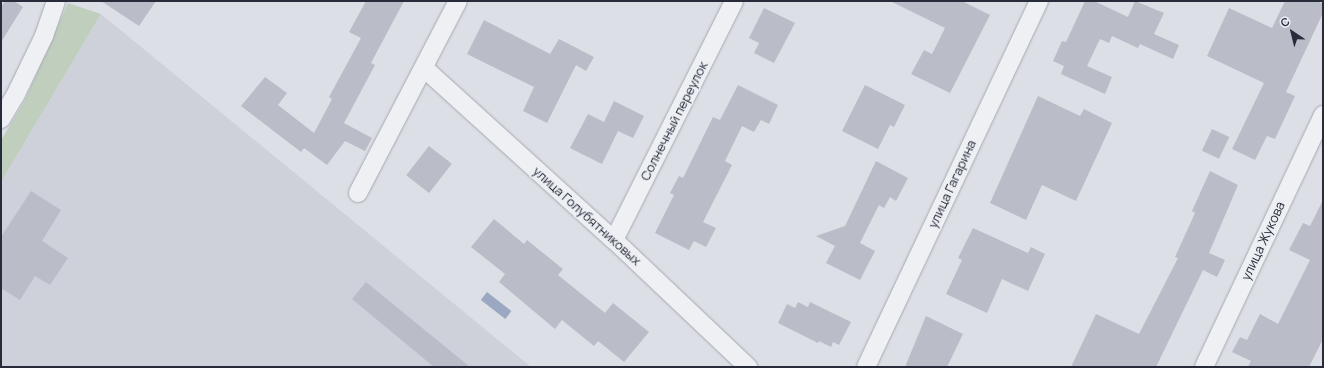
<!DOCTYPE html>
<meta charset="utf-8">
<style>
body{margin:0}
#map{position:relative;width:1324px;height:368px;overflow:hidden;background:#dcdfe5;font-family:Manrope,sans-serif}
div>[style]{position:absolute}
.built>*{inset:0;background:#cfd1da}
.green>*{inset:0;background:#c0cebe}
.water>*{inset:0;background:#9aa8c2;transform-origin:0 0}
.building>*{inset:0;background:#babdc7;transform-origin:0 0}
.roads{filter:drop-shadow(0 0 1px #a6a9b2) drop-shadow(0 0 1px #a6a9b2)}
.minor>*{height:18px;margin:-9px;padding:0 9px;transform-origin:9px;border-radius:9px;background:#eff0f4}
span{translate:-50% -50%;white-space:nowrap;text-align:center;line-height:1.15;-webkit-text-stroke:3px #ebeef3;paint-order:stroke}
.street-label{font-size:13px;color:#282c3a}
.frame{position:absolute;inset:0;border:2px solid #282c3a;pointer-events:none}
.north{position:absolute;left:1272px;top:12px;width:40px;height:40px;-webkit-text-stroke:3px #ebeef3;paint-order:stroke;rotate:325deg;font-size:11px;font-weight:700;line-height:16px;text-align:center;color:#282c3a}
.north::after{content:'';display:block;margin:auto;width:14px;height:18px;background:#282c3a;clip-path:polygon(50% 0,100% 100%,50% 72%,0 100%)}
</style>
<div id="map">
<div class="built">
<i style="clip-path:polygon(101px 14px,531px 367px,1px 367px,1px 182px)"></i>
</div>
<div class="green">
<i style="clip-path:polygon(68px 3px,101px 14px,1px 182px,1px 140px,24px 102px)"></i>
</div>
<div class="water">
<i style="left:487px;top:292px;width:31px;height:10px;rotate:38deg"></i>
</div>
<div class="building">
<i style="clip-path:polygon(5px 1px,14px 1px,23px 7px,1px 42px,1px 7px)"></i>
<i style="clip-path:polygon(101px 1px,156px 1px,139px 26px)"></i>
<i style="clip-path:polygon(366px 1px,404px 1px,371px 63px,375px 65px,344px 123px,372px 138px,365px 151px,345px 141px,327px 165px,304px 148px,301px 152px,241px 106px,265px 77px,287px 93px,278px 105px,314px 133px,332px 99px,329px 97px,361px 38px,349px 32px)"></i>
<i style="clip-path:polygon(890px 1px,962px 1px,990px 15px,950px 93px,911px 74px,924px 50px,932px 54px,945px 28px)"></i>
<i style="clip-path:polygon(1085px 1px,1094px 1px,1128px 17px,1135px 1px,1164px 13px,1154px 34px,1179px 45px,1173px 59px,1140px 44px,1138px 48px,1112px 36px,1109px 43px,1100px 39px,1087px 66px,1112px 77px,1105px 94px,1061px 74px,1064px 66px,1053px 61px,1062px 41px,1066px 42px)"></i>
<i style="clip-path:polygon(1285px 1px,1317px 1px,1323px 4px,1323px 13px,1286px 92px,1295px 96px,1275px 139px,1267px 136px,1255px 160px,1232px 149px,1264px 83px,1207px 56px,1229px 8px,1272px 28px)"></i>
<i style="clip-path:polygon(764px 8px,795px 23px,774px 63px,754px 53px,759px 43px,749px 38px)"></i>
<i style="clip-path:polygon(484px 20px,550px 54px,559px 39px,594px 57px,586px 71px,576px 65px,547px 123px,523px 111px,534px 87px,467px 54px)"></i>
<i style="clip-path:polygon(738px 85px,778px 105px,769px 124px,761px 120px,754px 132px,742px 126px,725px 161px,732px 165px,703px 222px,716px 228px,706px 247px,694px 241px,689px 250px,655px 233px,674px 195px,670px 193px,679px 176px,683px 178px,713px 117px,720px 120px)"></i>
<i style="clip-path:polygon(865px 85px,905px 105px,894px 127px,890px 125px,878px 149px,842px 131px)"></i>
<i style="clip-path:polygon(1038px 96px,1080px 116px,1084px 109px,1112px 123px,1076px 201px,1042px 185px,1026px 220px,990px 203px)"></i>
<i style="clip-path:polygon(614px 101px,644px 116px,633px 138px,618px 131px,602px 164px,570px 148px,588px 114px,604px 122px)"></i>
<i style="left:1212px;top:129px;width:19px;height:24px;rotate:25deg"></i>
<i style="left:429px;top:146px;width:29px;height:37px;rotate:38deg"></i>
<i style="clip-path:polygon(876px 161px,908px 178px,896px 201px,890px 197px,884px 208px,879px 205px,860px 243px,875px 251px,860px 280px,826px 263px,835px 246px,816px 236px,845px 226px)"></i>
<i style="clip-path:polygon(1210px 171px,1238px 185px,1209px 253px,1225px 260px,1217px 277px,1203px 270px,1156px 367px,1071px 367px,1096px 314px,1139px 334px,1178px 258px,1175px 257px,1195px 213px,1192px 211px)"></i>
<i style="clip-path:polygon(31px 191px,61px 210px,42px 241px,68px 258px,50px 285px,35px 276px,20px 300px,1px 288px,1px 237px)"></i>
<i style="clip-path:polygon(1323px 200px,1323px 339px,1309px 367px,1248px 367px,1251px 361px,1232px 352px,1240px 337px,1247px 340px,1260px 314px,1278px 324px,1310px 260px,1289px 250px,1303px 223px,1310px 226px)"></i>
<i style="clip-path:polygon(494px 219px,524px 244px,527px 240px,563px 269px,558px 275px,605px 313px,613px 303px,649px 332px,624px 362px,598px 341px,594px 346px,562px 320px,555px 329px,499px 282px,505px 274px,471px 247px)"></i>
<i style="clip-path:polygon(973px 228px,1028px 253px,1031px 247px,1045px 254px,1028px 291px,1002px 279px,987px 313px,946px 294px,962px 260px,958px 258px)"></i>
<i style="clip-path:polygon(366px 282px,470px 367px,434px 367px,352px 299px)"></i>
<i style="clip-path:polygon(798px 302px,808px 307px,810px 302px,851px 322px,839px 345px,833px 342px,831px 347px,819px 341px,818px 343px,778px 323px,787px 304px,795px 308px)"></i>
<i style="clip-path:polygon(926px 316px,963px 334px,947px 367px,905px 367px)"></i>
</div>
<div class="roads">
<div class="minor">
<i style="left:424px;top:68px;width:256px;rotate:42.2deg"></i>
<i style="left:614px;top:240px;width:185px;rotate:43.5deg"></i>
<i style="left:1px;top:119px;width:27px;rotate:-59deg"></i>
<i style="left:15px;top:96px;width:67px;rotate:-64.2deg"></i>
<i style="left:44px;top:36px;width:37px;rotate:-71deg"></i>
<i style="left:358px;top:193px;width:216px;rotate:-62.5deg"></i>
<i style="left:614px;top:240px;width:267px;rotate:-63.3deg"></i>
<i style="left:866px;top:367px;width:405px;rotate:-64.7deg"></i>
<i style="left:1204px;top:367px;width:279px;rotate:-64.7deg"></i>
</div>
</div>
<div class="street-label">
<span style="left:674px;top:121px;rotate:-63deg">Солнечный переулок</span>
<span style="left:952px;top:184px;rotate:-65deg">улица Гагарина</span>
<span style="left:587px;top:216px;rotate:42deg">улица Голубятниковых</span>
<span style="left:1263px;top:241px;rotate:-65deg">улица Жукова</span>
</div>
<div class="frame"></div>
<div class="north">С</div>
</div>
